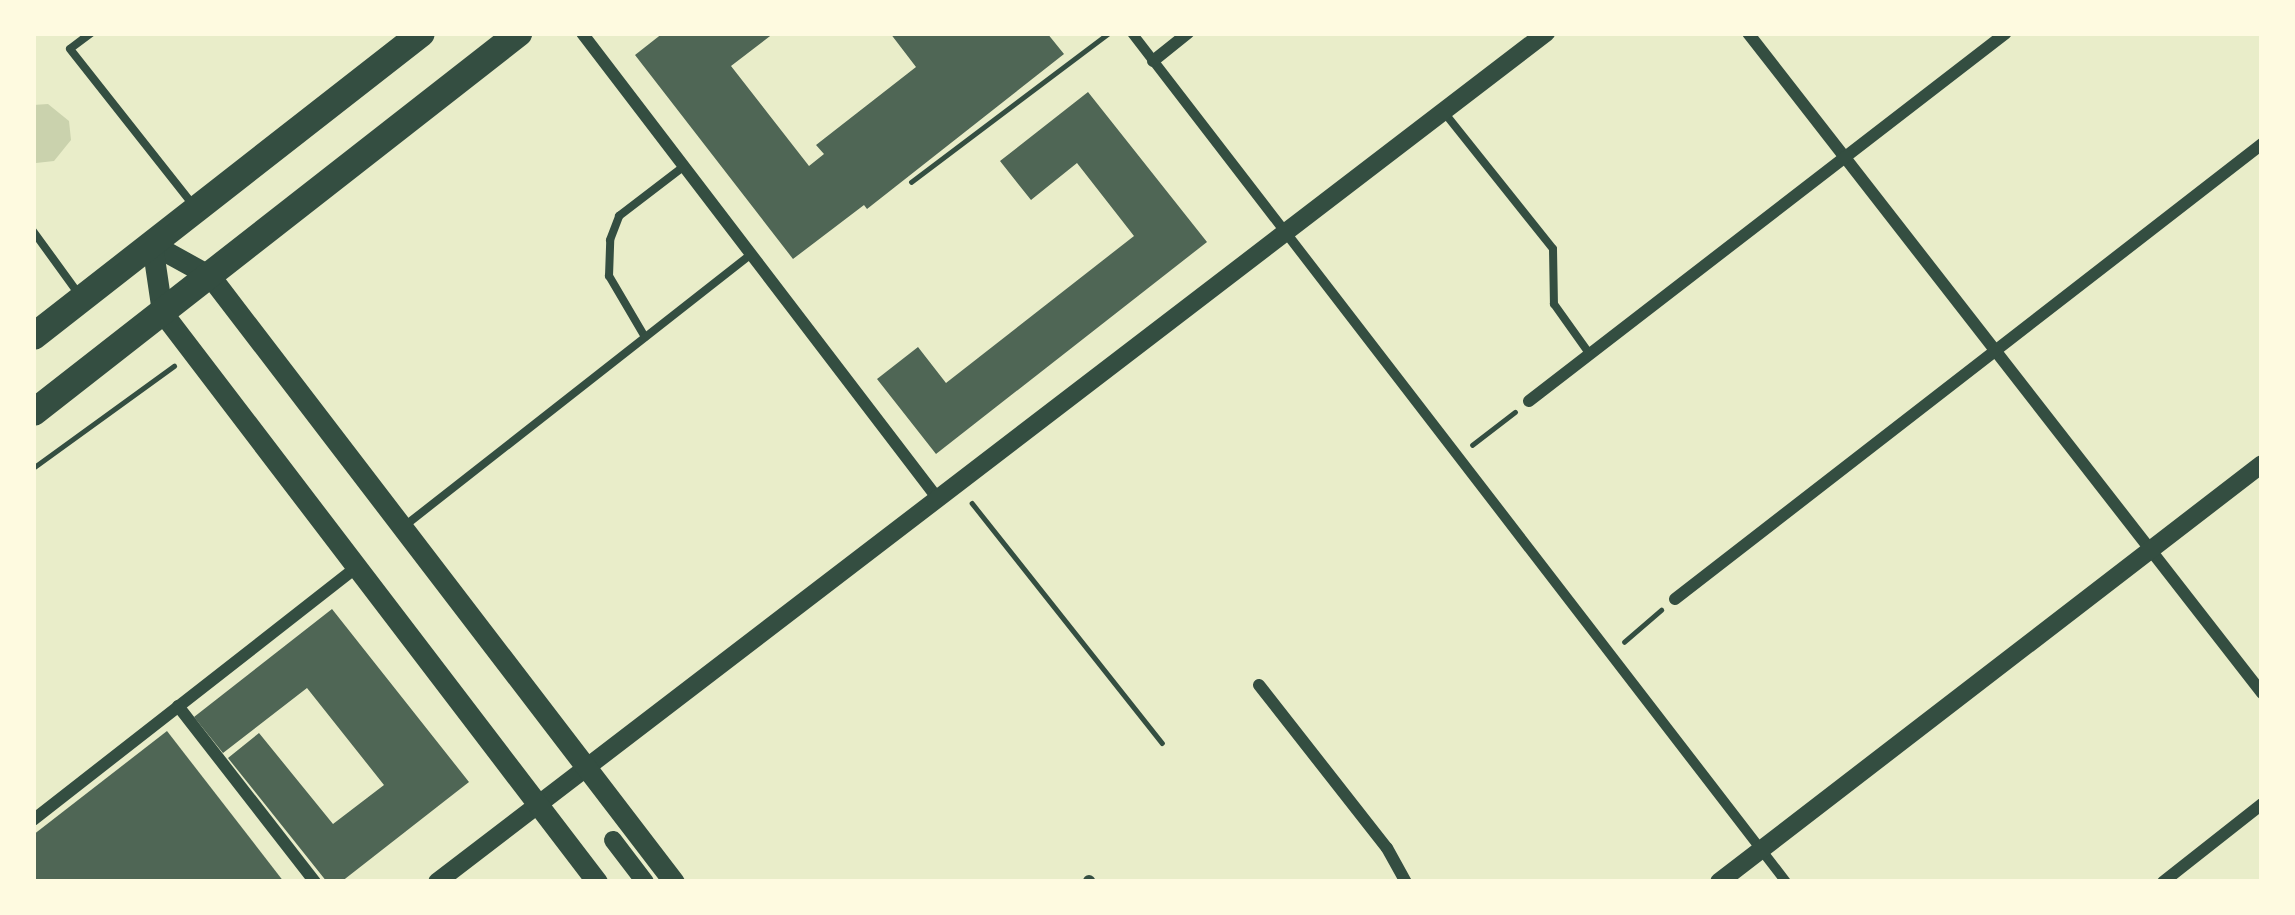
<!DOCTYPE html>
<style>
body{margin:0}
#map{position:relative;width:2295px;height:915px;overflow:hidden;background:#e9edc9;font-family:Mulish,sans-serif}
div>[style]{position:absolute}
.green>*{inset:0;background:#cad2ad}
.building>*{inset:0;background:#4f6655}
.path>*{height:4.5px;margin:-2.25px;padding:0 2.25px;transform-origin:2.25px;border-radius:2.25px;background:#344e41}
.service>*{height:8px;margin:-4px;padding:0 4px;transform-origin:4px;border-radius:4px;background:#344e41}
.pedestrian>*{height:10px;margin:-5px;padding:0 5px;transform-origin:5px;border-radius:5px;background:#344e41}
.minor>*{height:12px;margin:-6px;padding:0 6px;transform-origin:6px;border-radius:6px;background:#344e41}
.tertiary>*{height:18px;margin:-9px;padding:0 9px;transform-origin:9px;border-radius:9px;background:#344e41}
.secondary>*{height:21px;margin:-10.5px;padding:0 10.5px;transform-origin:10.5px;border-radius:10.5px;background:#344e41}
.trunk>*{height:27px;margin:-13.5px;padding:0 13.5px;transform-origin:13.5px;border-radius:13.5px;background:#344e41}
span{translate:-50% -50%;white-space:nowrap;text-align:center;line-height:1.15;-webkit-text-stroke:9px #fefae0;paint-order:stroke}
.frame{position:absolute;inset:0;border:36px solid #fefae0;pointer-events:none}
</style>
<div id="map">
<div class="green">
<i style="clip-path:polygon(48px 104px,69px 121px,71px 140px,54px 161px,36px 163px,33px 105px)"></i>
</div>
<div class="building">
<i style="clip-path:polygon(663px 33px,774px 33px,731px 66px,809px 166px,824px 154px,816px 145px,916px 67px,890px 33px,1047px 33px,1064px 54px,867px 209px,864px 205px,793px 259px,635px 55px)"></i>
<i style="clip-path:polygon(1088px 92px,1207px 242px,936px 454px,877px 379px,918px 347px,946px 383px,1134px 236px,1077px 163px,1031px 200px,1000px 161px)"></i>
<i style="clip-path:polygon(332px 609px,469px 782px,341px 882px,327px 882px,228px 758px,259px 733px,333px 824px,384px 785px,307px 688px,223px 753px,194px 717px)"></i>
<i style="clip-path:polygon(167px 731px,284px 882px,33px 882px,33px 835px)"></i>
</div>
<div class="path">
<i style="left:911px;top:182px;width:248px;rotate:-37deg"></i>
<i style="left:1472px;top:445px;width:54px;rotate:-37.5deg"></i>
<i style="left:33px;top:468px;width:174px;rotate:-35.9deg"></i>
<i style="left:972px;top:503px;width:306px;rotate:51.6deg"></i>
<i style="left:1624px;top:642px;width:49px;rotate:-40.9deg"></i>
</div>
<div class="service">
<i style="left:91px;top:33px;width:26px;rotate:143deg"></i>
<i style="left:70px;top:49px;width:200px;rotate:51.7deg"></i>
<i style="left:1443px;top:111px;width:176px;rotate:51.4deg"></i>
<i style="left:1553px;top:249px;width:55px;rotate:89deg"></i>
<i style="left:1554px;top:304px;width:60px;rotate:54.5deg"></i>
<i style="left:33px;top:231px;width:77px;rotate:54deg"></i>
<i style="left:645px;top:337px;width:71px;rotate:-120.5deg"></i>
<i style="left:609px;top:276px;width:36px;rotate:-88deg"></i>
<i style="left:610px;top:240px;width:26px;rotate:-69deg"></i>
<i style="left:619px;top:216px;width:81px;rotate:-37.4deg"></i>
<i style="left:407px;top:524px;width:437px;rotate:-38.1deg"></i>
</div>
<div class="pedestrian">
<i style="left:1132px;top:33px;width:1072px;rotate:52.39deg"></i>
</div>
<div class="minor">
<i style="left:582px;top:33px;width:586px;rotate:52.62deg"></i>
<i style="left:1748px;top:33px;width:837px;rotate:52.09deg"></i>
<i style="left:1153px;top:61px;width:45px;rotate:-38.7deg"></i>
<i style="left:1529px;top:401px;width:602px;rotate:-37.65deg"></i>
<i style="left:1675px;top:599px;width:743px;rotate:-37.78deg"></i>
<i style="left:1259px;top:685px;width:207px;rotate:51.9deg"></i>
<i style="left:1387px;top:848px;width:39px;rotate:61deg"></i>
<i style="left:178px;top:706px;width:223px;rotate:52.1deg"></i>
<i style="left:33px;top:820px;width:412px;rotate:-38deg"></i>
<i style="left:1089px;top:881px;width:1px;rotate:45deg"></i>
<i style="left:2163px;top:882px;width:126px;rotate:-38.2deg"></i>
</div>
<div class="tertiary">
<i style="left:613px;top:840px;width:53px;rotate:52.7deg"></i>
<i style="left:437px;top:882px;width:1397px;rotate:-37.44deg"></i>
<i style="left:1719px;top:882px;width:685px;rotate:-37.59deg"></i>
</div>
<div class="secondary">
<i style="left:152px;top:244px;width:66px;rotate:28.9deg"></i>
<i style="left:210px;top:276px;width:763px;rotate:52.56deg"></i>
<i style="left:152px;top:244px;width:69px;rotate:81.6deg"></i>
<i style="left:162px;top:312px;width:717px;rotate:52.65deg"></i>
</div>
<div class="trunk">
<i style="left:33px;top:336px;width:492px;rotate:-38deg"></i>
<i style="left:33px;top:412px;width:616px;rotate:-38.01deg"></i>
</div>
<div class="frame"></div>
</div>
